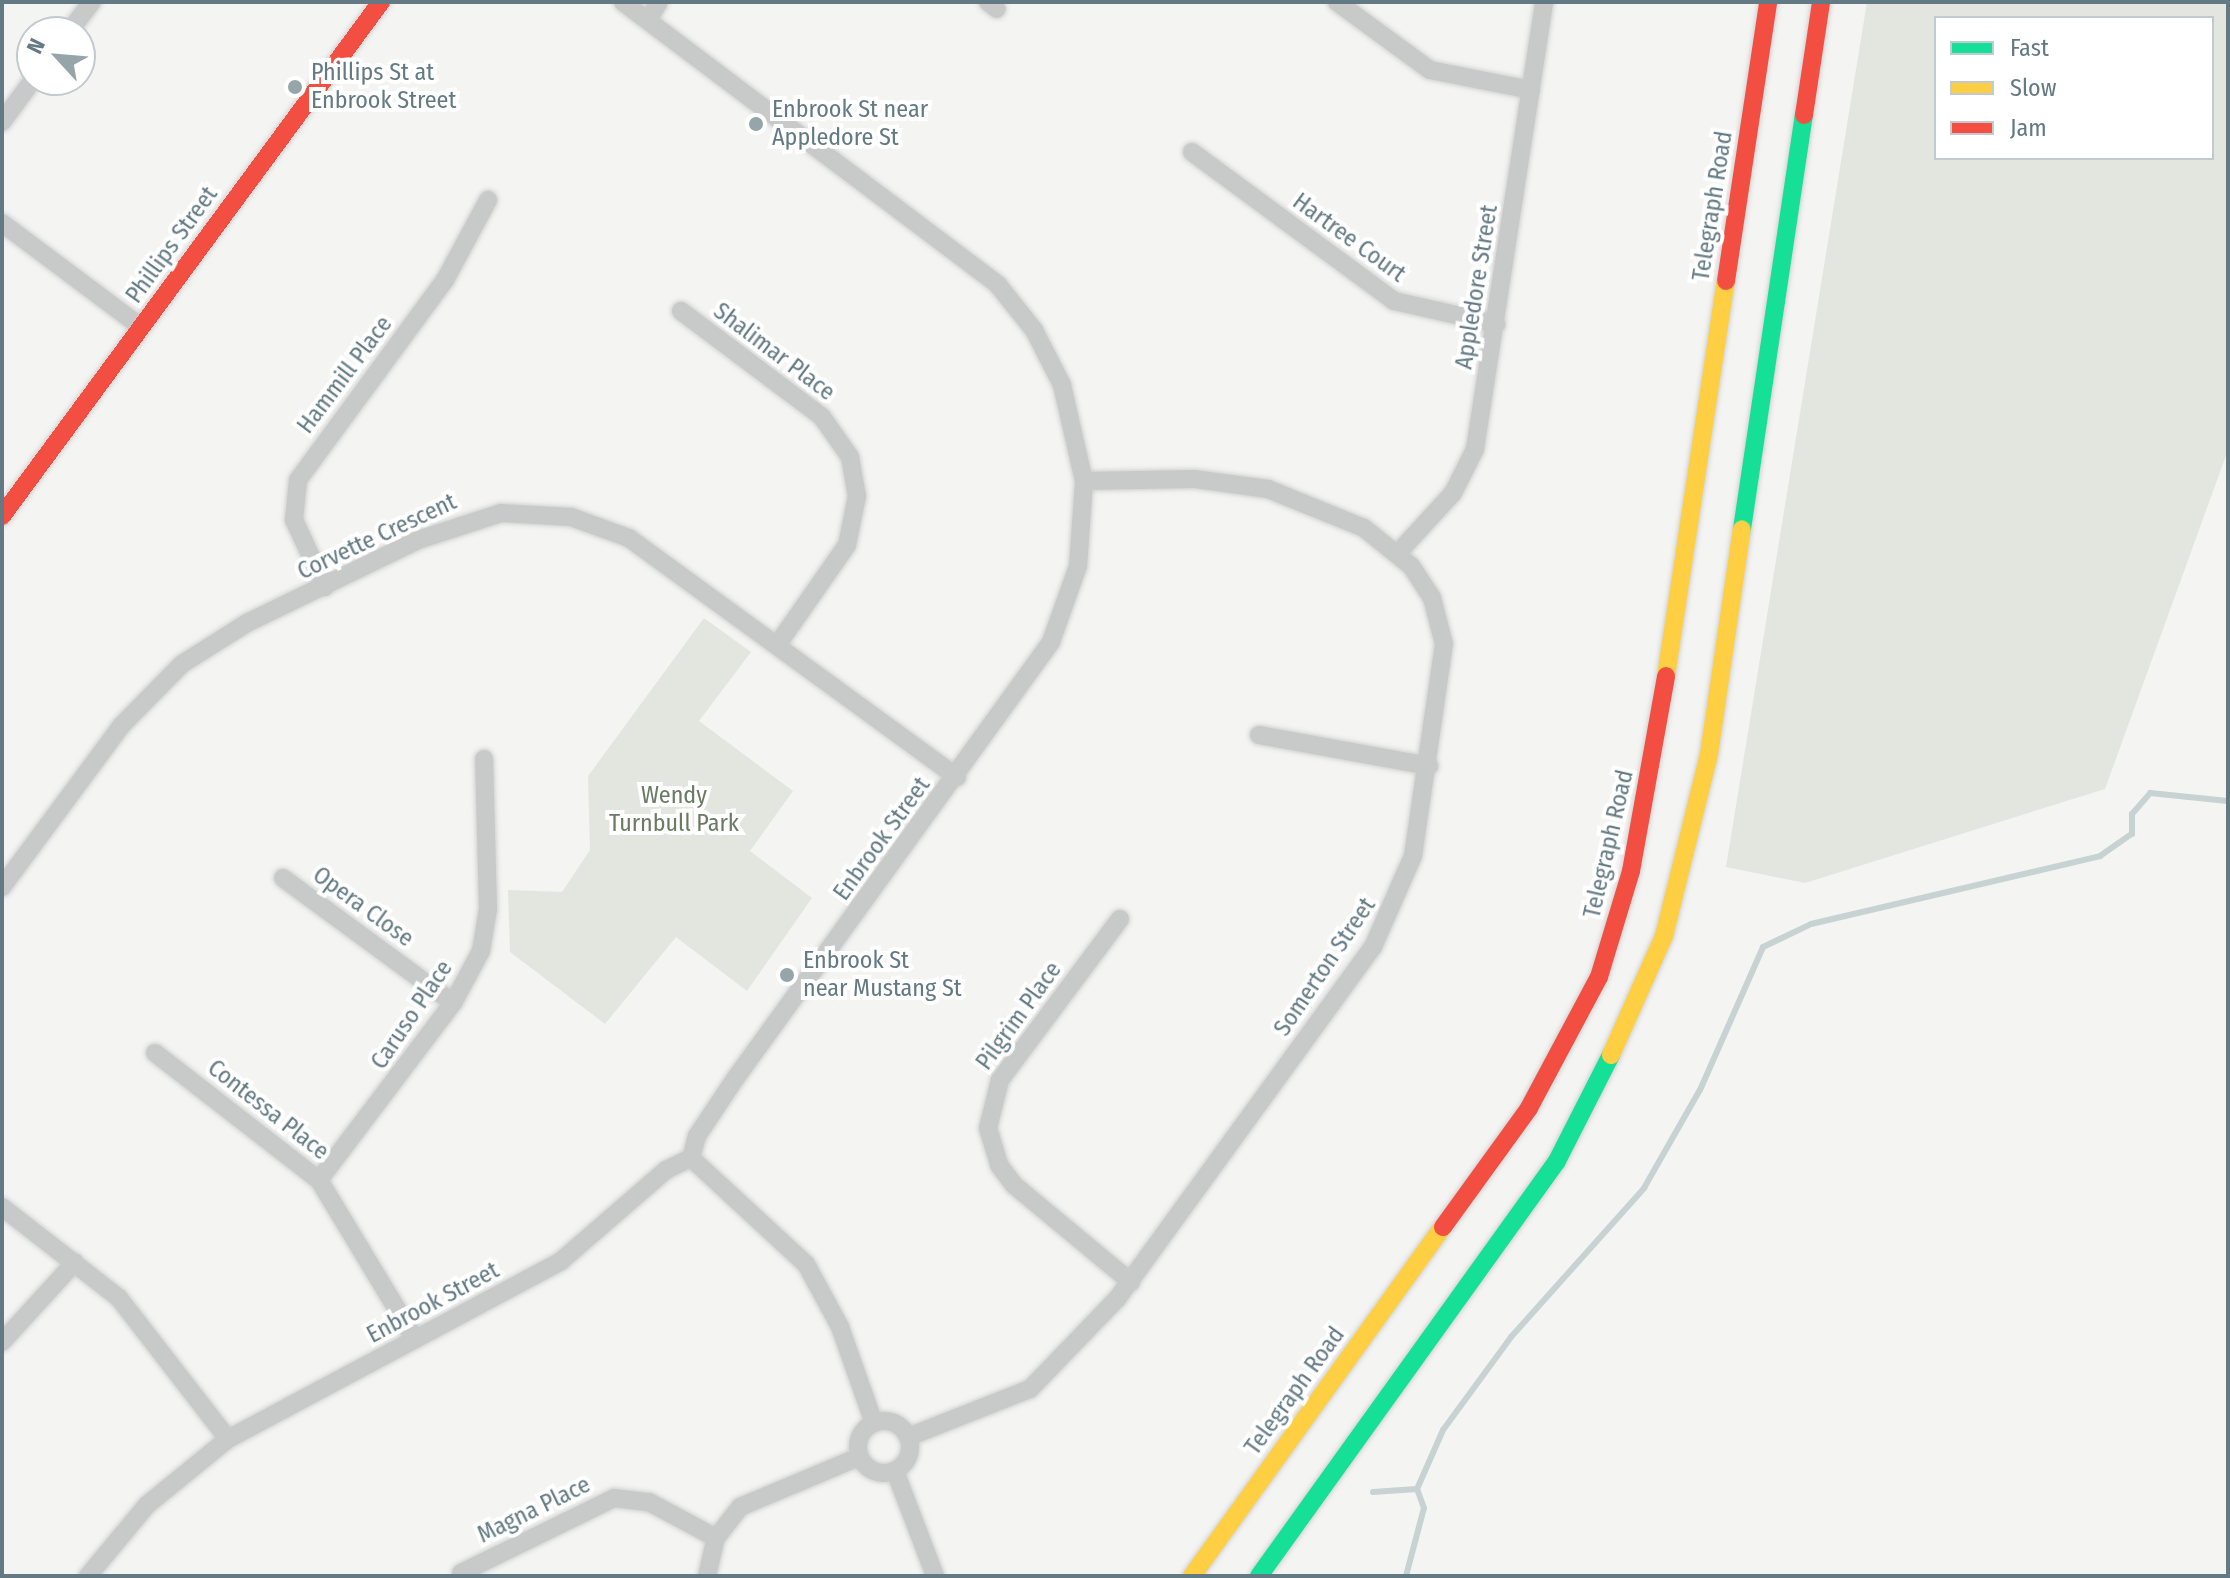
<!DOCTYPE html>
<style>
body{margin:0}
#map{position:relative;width:2230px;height:1578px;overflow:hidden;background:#f4f4f2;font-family:"Fira Sans Condensed",sans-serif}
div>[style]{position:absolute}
.green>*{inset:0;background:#e3e6df}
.stream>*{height:6px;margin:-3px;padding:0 3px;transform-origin:3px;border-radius:3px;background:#c7d2d3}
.roads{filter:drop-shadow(0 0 2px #d1d2d2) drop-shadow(0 0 2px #d1d2d2)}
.street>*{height:18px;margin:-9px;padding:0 9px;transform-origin:9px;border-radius:9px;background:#c8caca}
.street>.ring{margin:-9px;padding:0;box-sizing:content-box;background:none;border:18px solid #c8caca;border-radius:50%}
.fast>*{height:18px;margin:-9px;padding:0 9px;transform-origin:9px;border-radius:9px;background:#16e098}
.slow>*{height:18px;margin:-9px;padding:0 9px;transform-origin:9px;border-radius:9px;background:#ffcf43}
.jam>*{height:18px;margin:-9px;padding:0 9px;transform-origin:9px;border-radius:9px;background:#f24e42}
.dots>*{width:22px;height:22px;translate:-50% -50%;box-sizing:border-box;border:4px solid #fff;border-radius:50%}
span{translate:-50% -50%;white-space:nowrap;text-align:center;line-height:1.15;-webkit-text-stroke:8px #fff;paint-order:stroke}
.poi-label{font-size:24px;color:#637a84}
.left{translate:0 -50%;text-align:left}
.street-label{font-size:24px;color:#637a84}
.park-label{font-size:24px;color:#6b7a62}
.frame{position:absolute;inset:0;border:4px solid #637a84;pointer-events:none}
.legend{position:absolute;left:1934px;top:16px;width:280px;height:144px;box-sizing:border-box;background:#fff;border:2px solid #c1cace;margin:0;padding:10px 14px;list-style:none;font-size:24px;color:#637a84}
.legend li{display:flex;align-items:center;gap:16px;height:40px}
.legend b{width:40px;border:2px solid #c1cace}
.north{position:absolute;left:16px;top:16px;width:80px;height:80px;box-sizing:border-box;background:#fff;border:2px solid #c1cace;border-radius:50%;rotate:296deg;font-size:22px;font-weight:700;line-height:32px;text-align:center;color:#637a84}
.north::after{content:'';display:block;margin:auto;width:28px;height:36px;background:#96a5aa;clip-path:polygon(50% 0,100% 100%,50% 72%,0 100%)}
</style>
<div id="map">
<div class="green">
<i style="clip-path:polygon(evenodd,1867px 2px,2228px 2px,2228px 450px,2105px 789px,1805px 883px,1726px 867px,1867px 2px,1936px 18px,2212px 18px,2212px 158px,1936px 158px,1936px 18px)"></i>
<i style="clip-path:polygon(704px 618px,751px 652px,699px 721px,793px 791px,750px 851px,812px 898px,747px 991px,676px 937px,605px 1024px,510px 952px,508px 890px,562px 892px,590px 850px,588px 776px)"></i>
</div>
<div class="stream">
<i style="left:1373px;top:1492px;width:44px;rotate:-3.9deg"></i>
<i style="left:1406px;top:1576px;width:70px;rotate:-75.2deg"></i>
<i style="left:1424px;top:1508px;width:20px;rotate:-110deg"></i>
<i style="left:1417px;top:1489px;width:64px;rotate:-66.2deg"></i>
<i style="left:1443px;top:1430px;width:115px;rotate:-53.8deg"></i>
<i style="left:1511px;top:1337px;width:200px;rotate:-48.2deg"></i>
<i style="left:1644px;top:1188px;width:113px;rotate:-60.3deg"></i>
<i style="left:1700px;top:1090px;width:156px;rotate:-66.2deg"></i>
<i style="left:1763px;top:947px;width:53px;rotate:-25.6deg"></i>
<i style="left:1811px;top:924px;width:297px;rotate:-13.2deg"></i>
<i style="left:2100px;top:856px;width:39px;rotate:-35deg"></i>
<i style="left:2132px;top:834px;width:20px;rotate:-90deg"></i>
<i style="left:2132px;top:814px;width:28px;rotate:-49deg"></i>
<i style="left:2150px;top:793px;width:78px;rotate:5.9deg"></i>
</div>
<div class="roads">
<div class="street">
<i style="left:623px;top:2px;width:470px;rotate:37deg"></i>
<i style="left:998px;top:285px;width:58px;rotate:51.3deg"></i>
<i style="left:1034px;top:330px;width:62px;rotate:63deg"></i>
<i style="left:1062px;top:385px;width:98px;rotate:77.1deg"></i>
<i style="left:1084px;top:481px;width:85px;rotate:94deg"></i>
<i style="left:1078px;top:566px;width:81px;rotate:109.6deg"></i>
<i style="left:1051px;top:642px;width:539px;rotate:125.87deg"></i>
<i style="left:735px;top:1079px;width:69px;rotate:123.7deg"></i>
<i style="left:697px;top:1136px;width:23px;rotate:105deg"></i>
<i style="left:988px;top:2px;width:11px;rotate:38deg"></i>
<i style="left:1337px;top:2px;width:115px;rotate:36.2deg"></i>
<i style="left:1430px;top:70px;width:103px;rotate:11.2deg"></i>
<i style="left:648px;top:20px;width:21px;rotate:-59deg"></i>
<i style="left:69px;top:32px;width:38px;rotate:-53deg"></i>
<i style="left:2px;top:122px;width:52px;rotate:-53.6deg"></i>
<i style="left:1192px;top:152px;width:251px;rotate:36.4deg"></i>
<i style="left:1394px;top:301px;width:105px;rotate:12.7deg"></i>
<i style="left:2px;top:223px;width:174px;rotate:36.8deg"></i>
<i style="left:681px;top:311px;width:176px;rotate:36.9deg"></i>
<i style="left:822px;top:417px;width:49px;rotate:55deg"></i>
<i style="left:850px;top:457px;width:40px;rotate:80deg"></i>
<i style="left:857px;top:496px;width:50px;rotate:101.5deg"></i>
<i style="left:847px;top:545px;width:121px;rotate:124.9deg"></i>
<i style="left:1398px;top:553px;width:81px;rotate:-47.5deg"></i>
<i style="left:1453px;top:493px;width:49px;rotate:-63.4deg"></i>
<i style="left:1475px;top:449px;width:452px;rotate:-81.2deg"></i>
<i style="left:325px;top:587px;width:74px;rotate:-114.8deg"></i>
<i style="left:294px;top:520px;width:40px;rotate:-84.3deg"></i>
<i style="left:298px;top:480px;width:248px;rotate:-53.7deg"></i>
<i style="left:445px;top:280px;width:91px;rotate:-61.7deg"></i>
<i style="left:1259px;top:735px;width:173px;rotate:10.3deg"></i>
<i style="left:283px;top:878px;width:211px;rotate:36.3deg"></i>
<i style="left:2px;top:887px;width:200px;rotate:-53.5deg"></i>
<i style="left:121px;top:726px;width:87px;rotate:-45.5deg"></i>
<i style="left:182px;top:664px;width:77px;rotate:-32.2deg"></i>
<i style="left:247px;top:623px;width:190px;rotate:-25.9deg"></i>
<i style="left:418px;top:540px;width:87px;rotate:-18deg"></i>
<i style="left:501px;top:513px;width:70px;rotate:3.3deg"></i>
<i style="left:571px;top:517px;width:62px;rotate:19.9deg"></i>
<i style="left:629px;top:538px;width:406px;rotate:36.1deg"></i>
<i style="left:1120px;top:919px;width:201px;rotate:126.7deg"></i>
<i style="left:1000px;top:1080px;width:49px;rotate:104deg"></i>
<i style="left:988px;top:1128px;width:39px;rotate:73deg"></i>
<i style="left:999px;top:1165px;width:25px;rotate:53deg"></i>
<i style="left:1014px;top:1185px;width:152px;rotate:39.7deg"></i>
<i style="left:155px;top:1053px;width:207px;rotate:37.8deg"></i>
<i style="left:319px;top:1180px;width:186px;rotate:58.9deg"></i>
<i style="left:691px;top:1158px;width:156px;rotate:42.7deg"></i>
<i style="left:806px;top:1264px;width:72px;rotate:61.6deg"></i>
<i style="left:840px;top:1327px;width:102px;rotate:70.5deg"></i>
<i style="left:319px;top:1180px;width:222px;rotate:-52.9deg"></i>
<i style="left:453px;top:1003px;width:59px;rotate:-61.7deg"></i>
<i style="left:481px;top:951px;width:43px;rotate:-80.5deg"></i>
<i style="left:488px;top:909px;width:150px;rotate:-91.5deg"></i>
<i style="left:2px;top:1207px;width:148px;rotate:37.9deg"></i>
<i style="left:119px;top:1298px;width:178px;rotate:52.3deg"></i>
<i style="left:2px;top:1342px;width:108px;rotate:-47.6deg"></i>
<i class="ring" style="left:858px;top:1421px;width:34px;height:34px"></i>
<i style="left:908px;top:1437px;width:131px;rotate:-21.5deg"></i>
<i style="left:1030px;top:1389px;width:125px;rotate:-46deg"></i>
<i style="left:1117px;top:1299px;width:435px;rotate:-54deg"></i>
<i style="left:1373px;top:947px;width:99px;rotate:-66.3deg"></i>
<i style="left:1413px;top:856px;width:214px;rotate:-81.7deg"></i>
<i style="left:1444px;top:644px;width:48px;rotate:-104.6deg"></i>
<i style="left:1432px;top:598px;width:38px;rotate:-123deg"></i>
<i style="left:1411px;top:566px;width:60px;rotate:-141deg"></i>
<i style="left:1364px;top:528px;width:104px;rotate:-157.9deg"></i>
<i style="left:1268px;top:489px;width:75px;rotate:-172.3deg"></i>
<i style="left:1194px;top:479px;width:110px;rotate:179deg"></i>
<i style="left:895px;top:1471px;width:112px;rotate:69.1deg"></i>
<i style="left:461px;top:1573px;width:170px;rotate:-26.1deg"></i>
<i style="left:614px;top:1498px;width:35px;rotate:7deg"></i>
<i style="left:649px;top:1502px;width:76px;rotate:28.2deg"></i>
<i style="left:88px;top:1576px;width:92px;rotate:-50.3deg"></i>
<i style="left:147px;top:1505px;width:104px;rotate:-39.2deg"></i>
<i style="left:228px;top:1439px;width:378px;rotate:-28.1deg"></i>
<i style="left:561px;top:1261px;width:139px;rotate:-40.9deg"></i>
<i style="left:666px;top:1170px;width:28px;rotate:-26deg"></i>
<i style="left:707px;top:1576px;width:39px;rotate:-77deg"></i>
<i style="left:716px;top:1538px;width:39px;rotate:-52deg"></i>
<i style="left:740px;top:1507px;width:129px;rotate:-22.8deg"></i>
</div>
<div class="fast">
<i style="left:1742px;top:529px;width:419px;rotate:-81.5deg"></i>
<i style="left:1259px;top:1576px;width:511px;rotate:-54.32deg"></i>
<i style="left:1557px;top:1161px;width:119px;rotate:-63deg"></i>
</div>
<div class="slow">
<i style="left:1666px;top:676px;width:400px;rotate:-81.4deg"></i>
<i style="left:1611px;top:1055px;width:130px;rotate:-66deg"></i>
<i style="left:1664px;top:936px;width:187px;rotate:-76.1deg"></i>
<i style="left:1709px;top:754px;width:227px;rotate:-81.7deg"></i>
<i style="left:1192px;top:1576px;width:430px;rotate:-54.3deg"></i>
</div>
<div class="jam">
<i style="left:1804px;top:115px;width:114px;rotate:-81.4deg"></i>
<i style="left:1726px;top:281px;width:282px;rotate:-81.4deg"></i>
<i style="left:2px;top:516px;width:639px;rotate:-53.6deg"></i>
<i style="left:1443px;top:1227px;width:147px;rotate:-54.1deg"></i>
<i style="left:1529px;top:1108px;width:149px;rotate:-61.9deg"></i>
<i style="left:1599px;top:977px;width:111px;rotate:-73.2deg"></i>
<i style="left:1631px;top:871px;width:198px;rotate:-79.8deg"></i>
</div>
</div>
<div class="dots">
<i style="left:295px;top:87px;background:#96a5aa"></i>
<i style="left:756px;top:124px;background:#96a5aa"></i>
<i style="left:787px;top:975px;background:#96a5aa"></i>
</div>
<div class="poi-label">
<span class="left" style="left:311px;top:87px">Phillips St at<br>Enbrook Street</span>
<span class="left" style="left:772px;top:124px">Enbrook St near<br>Appledore St</span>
<span class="left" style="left:803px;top:975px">Enbrook St<br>near Mustang St</span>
</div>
<div class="street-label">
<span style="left:1713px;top:206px;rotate:-81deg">Telegraph Road</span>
<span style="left:1349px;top:238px;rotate:36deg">Hartree Court</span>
<span style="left:172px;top:245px;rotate:-54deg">Phillips Street</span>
<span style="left:1477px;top:287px;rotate:-81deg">Appledore Street</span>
<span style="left:774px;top:352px;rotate:37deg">Shalimar Place</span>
<span style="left:345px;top:375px;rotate:-53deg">Hammill Place</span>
<span style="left:377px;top:537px;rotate:-25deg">Corvette Crescent</span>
<span style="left:882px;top:839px;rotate:-54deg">Enbrook Street</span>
<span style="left:1609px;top:844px;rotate:-77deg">Telegraph Road</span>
<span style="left:363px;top:907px;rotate:36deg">Opera Close</span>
<span style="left:1325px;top:967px;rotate:-56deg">Somerton Street</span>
<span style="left:412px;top:1015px;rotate:-56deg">Caruso Place</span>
<span style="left:1019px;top:1016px;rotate:-54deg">Pilgrim Place</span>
<span style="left:268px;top:1110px;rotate:38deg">Contessa Place</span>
<span style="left:433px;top:1303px;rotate:-28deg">Enbrook Street</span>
<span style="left:1295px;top:1391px;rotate:-54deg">Telegraph Road</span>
<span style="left:534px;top:1510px;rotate:-26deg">Magna Place</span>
</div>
<div class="park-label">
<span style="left:674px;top:810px">Wendy<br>Turnbull Park</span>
</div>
<div class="frame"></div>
<ul class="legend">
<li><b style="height:10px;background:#16e098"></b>Fast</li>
<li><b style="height:10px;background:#ffcf43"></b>Slow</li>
<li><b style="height:10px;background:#f24e42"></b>Jam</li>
</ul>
<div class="north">N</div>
</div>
